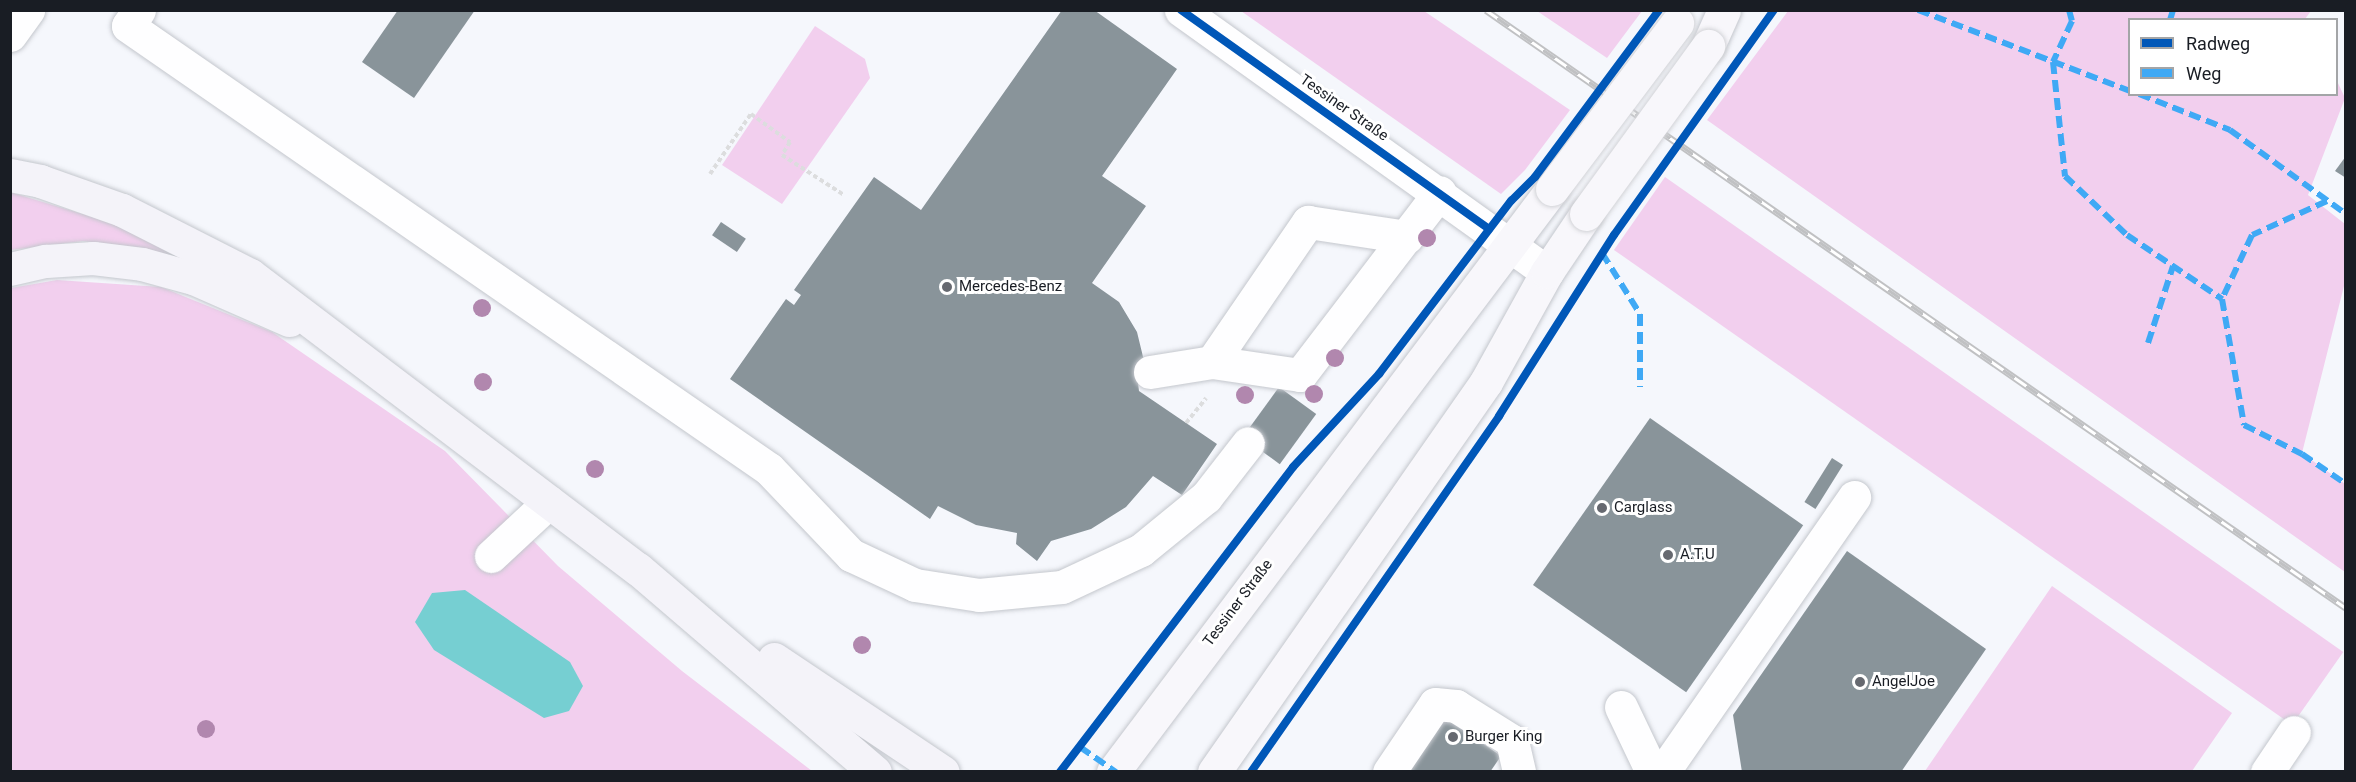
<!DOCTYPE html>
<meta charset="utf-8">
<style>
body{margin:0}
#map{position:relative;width:2356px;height:782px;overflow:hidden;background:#f5f7fc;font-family:Roboto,sans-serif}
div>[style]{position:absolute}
.green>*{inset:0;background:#f2cfee;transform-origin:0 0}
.water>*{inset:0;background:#76cfd2}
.building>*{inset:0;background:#89949a;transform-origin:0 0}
.path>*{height:4px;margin-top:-2px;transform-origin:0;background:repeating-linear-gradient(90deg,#dcddde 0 4.5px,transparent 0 7.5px)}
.roads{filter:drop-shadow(0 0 2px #c4c7cd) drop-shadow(0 0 2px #c4c7cd)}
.minor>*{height:33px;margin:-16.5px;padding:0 16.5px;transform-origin:16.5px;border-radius:16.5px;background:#fefeff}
.major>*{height:33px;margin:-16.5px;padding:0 16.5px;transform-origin:16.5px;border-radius:16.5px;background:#f8f7fb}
.highway>*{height:33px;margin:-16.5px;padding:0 16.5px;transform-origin:16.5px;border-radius:16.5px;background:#f4f3f9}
.rail>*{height:7px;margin-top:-3.5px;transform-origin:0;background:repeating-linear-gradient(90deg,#fff 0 14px,#c0c1c3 0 28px);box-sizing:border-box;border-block:2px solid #c0c1c3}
.bridges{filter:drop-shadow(0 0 2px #d2d3d7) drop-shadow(0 0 2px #d2d3d7)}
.major-bridge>*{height:33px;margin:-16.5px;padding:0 16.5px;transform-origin:16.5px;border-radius:16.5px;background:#f8f7fb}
.quiet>*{height:6px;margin-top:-3px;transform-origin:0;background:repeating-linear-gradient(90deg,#3fa9f5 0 12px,transparent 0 18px)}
.cycleway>*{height:8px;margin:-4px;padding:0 4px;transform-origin:4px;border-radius:4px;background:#0057b8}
.trees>*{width:18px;height:18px;margin:-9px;border-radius:50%;background:#b187ae}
.dots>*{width:16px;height:16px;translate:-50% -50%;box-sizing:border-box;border:3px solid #fff;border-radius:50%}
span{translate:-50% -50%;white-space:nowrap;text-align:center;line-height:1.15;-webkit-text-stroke:6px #fff;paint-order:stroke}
.street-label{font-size:15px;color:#191d24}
.poi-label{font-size:15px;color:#191d24}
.left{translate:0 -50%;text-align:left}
.frame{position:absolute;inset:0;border:12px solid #191d24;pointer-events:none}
.legend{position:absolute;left:2128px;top:18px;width:210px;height:78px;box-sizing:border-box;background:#fff;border:2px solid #a3a5a7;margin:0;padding:8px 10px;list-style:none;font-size:18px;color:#191d24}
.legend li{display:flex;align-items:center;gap:12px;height:30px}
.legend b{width:30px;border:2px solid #a3a5a7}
</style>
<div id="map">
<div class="green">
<i style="clip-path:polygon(1241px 11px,1424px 11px,1570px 110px,1525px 170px,1501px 194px)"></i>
<i style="clip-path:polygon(1537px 11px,1642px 10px,1642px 11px,1607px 58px)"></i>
<i style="clip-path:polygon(1788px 11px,2311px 11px,2305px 19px,2130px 20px,2130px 94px,2336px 94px,2337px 81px,2345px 98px,2308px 195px,2345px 224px,2346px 278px,2302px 453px,2345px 484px,2345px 572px,1707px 120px)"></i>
<i style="clip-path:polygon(815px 26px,865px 59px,870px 78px,782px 204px,722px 165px)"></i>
<i style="left:1665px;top:177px;width:828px;height:89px;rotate:35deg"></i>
<i style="clip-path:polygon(10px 192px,112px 223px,196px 263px,142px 248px,83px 241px,11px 250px)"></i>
<i style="clip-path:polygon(57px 280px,161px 287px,272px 332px,445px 451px,558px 566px,682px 671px,812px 771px,11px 772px,11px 288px)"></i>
<i style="clip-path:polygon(2052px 586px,2232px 713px,2192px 771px,1925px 771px)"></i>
</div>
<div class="water">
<i style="clip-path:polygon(465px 590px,570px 662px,583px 686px,569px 711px,544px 718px,434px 650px,415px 622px,432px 593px)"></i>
</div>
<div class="building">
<i style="clip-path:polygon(398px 10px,475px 10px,414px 98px,362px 62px)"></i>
<i style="clip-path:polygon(1062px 10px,1094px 10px,1177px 69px,1102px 176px,1146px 206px,1092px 283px,1119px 302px,1137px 332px,1145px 365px,1136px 366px,1139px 391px,1217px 444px,1182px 495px,1153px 476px,1126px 507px,1091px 529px,1051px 541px,1037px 561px,1016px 544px,1017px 533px,976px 525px,938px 506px,930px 519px,730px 379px,786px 299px,794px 305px,801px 295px,794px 290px,874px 177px,921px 210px)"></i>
<i style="clip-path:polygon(2346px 156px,2346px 178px,2335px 171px)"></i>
<i style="left:721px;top:222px;width:30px;height:16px;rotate:34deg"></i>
<i style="left:1279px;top:387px;width:46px;height:62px;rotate:36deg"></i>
<i style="left:1650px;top:418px;width:187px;height:204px;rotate:35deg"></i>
<i style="left:1832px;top:458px;width:13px;height:52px;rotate:32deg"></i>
<i style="clip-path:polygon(1847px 551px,1986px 649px,1901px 772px,1742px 772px,1733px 715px)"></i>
<i style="clip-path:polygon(1445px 717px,1501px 756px,1490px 772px,1407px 772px)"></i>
</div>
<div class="path">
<i style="left:710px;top:174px;width:73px;rotate:-55.7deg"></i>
<i style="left:751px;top:114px;width:48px;rotate:35.7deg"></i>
<i style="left:790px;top:142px;width:15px;rotate:122deg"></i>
<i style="left:782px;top:155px;width:74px;rotate:32.8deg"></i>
<i style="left:1186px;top:423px;width:32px;rotate:-51deg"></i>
</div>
<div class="roads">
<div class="minor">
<i style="left:139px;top:10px;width:19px;rotate:125deg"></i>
<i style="left:128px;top:26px;width:779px;rotate:34.65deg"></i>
<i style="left:769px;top:469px;width:119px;rotate:46.4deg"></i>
<i style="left:851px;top:555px;width:71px;rotate:25.1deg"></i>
<i style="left:915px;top:585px;width:65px;rotate:8.9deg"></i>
<i style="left:979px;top:595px;width:83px;rotate:-5.5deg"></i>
<i style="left:1062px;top:587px;width:87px;rotate:-25.1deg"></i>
<i style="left:1141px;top:550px;width:84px;rotate:-39.2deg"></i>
<i style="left:1206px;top:497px;width:68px;rotate:-52.1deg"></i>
<i style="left:1181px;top:10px;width:450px;rotate:35.6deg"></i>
<i style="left:10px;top:35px;width:31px;rotate:-54deg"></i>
<i style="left:1212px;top:362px;width:170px;rotate:-55.6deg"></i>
<i style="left:1308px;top:222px;width:100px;rotate:8.6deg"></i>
<i style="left:1150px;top:372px;width:63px;rotate:-9.2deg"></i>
<i style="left:1212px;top:362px;width:89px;rotate:8.4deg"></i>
<i style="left:1300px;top:375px;width:230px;rotate:-52.6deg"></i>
<i style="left:491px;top:556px;width:79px;rotate:-43deg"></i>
<i style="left:1621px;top:707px;width:72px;rotate:64.5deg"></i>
<i style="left:1389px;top:772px;width:82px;rotate:-55.9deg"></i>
<i style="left:1435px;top:704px;width:21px;rotate:5deg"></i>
<i style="left:1456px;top:706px;width:66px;rotate:32deg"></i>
<i style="left:1512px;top:741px;width:32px;rotate:77deg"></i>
<i style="left:1663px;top:772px;width:335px;rotate:-55.2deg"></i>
<i style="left:2267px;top:772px;width:48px;rotate:-56deg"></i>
</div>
<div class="major">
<i style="left:1708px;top:46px;width:39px;rotate:-66deg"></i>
<i style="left:1113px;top:772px;width:730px;rotate:-53.02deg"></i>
<i style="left:1214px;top:772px;width:475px;rotate:-55.1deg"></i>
<i style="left:1486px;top:382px;width:126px;rotate:-61deg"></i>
<i style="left:1547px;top:272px;width:70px;rotate:-56.1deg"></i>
</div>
<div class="highway">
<i style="left:10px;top:175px;width:31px;rotate:11deg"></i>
<i style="left:40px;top:181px;width:87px;rotate:19.5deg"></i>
<i style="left:122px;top:210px;width:144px;rotate:26.9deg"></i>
<i style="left:250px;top:275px;width:487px;rotate:37.2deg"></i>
<i style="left:638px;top:569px;width:312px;rotate:40.6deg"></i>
<i style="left:10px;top:269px;width:37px;rotate:-13deg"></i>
<i style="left:46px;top:261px;width:47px;rotate:-3.7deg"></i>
<i style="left:93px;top:258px;width:49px;rotate:7deg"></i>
<i style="left:142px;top:264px;width:53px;rotate:15.4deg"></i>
<i style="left:193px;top:278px;width:105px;rotate:23.6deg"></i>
<i style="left:774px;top:659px;width:203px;rotate:33.8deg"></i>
</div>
</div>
<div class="rail">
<i style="left:1486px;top:10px;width:1047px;rotate:34.81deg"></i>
</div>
<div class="bridges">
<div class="major-bridge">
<i style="left:1552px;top:189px;width:208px;rotate:-53deg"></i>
<i style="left:1586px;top:214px;width:208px;rotate:-54deg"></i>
</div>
</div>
<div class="quiet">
<i style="left:1918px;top:10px;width:227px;rotate:20.9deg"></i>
<i style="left:2069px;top:10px;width:11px;rotate:75deg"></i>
<i style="left:2072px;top:21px;width:45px;rotate:114.9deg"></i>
<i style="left:2053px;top:62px;width:115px;rotate:84deg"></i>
<i style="left:2065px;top:176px;width:86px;rotate:43.6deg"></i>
<i style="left:2127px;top:235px;width:115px;rotate:34deg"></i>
<i style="left:2170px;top:20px;width:10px;rotate:-73deg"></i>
<i style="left:2139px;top:94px;width:98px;rotate:21.6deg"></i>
<i style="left:2230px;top:130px;width:143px;rotate:35.9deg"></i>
<i style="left:2327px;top:201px;width:82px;rotate:155.6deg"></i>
<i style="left:2252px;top:235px;width:71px;rotate:115.1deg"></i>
<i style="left:2222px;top:299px;width:128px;rotate:80.1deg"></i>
<i style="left:2244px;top:425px;width:65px;rotate:26.6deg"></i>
<i style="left:2302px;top:454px;width:53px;rotate:34.3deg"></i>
<i style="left:1602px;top:253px;width:72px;rotate:58.1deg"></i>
<i style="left:1640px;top:314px;width:73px;rotate:90deg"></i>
<i style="left:2148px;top:343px;width:81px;rotate:-72deg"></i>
<i style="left:1080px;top:747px;width:44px;rotate:34.8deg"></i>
</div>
<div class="cycleway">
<i style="left:1181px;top:10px;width:378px;rotate:35.4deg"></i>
<i style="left:1060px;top:772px;width:384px;rotate:-52.6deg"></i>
<i style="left:1293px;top:467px;width:127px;rotate:-47.2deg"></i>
<i style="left:1379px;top:374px;width:218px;rotate:-52.7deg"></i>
<i style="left:1511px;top:201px;width:34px;rotate:-45deg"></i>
<i style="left:1535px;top:177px;width:208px;rotate:-53.4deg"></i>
<i style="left:1251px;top:772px;width:434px;rotate:-55.1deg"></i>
<i style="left:1499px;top:416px;width:214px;rotate:-57.6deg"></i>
<i style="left:1614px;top:235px;width:276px;rotate:-54.6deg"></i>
</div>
<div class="trees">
<i style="left:1427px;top:238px"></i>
<i style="left:482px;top:308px"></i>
<i style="left:1335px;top:358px"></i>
<i style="left:483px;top:382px"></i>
<i style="left:1314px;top:394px"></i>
<i style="left:1245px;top:395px"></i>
<i style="left:595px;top:469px"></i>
<i style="left:862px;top:645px"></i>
<i style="left:206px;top:729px"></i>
</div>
<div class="dots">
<i style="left:947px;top:287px;background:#666970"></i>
<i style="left:1602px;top:508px;background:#666970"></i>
<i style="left:1668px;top:555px;background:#666970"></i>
<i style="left:1860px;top:682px;background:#666970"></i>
<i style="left:1453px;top:737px;background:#666970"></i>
</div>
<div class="street-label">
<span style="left:1344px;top:108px;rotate:35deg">Tessiner Straße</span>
<span style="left:1238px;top:603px;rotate:-53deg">Tessiner Straße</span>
</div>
<div class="poi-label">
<span class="left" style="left:959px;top:287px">Mercedes-Benz</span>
<span class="left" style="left:1614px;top:508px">Carglass</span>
<span class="left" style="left:1680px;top:555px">A.T.U</span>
<span class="left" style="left:1872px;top:682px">AngelJoe</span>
<span class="left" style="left:1465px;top:737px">Burger King</span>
</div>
<div class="frame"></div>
<ul class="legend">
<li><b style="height:8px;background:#0057b8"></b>Radweg</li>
<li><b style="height:8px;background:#3fa9f5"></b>Weg</li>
</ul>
</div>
